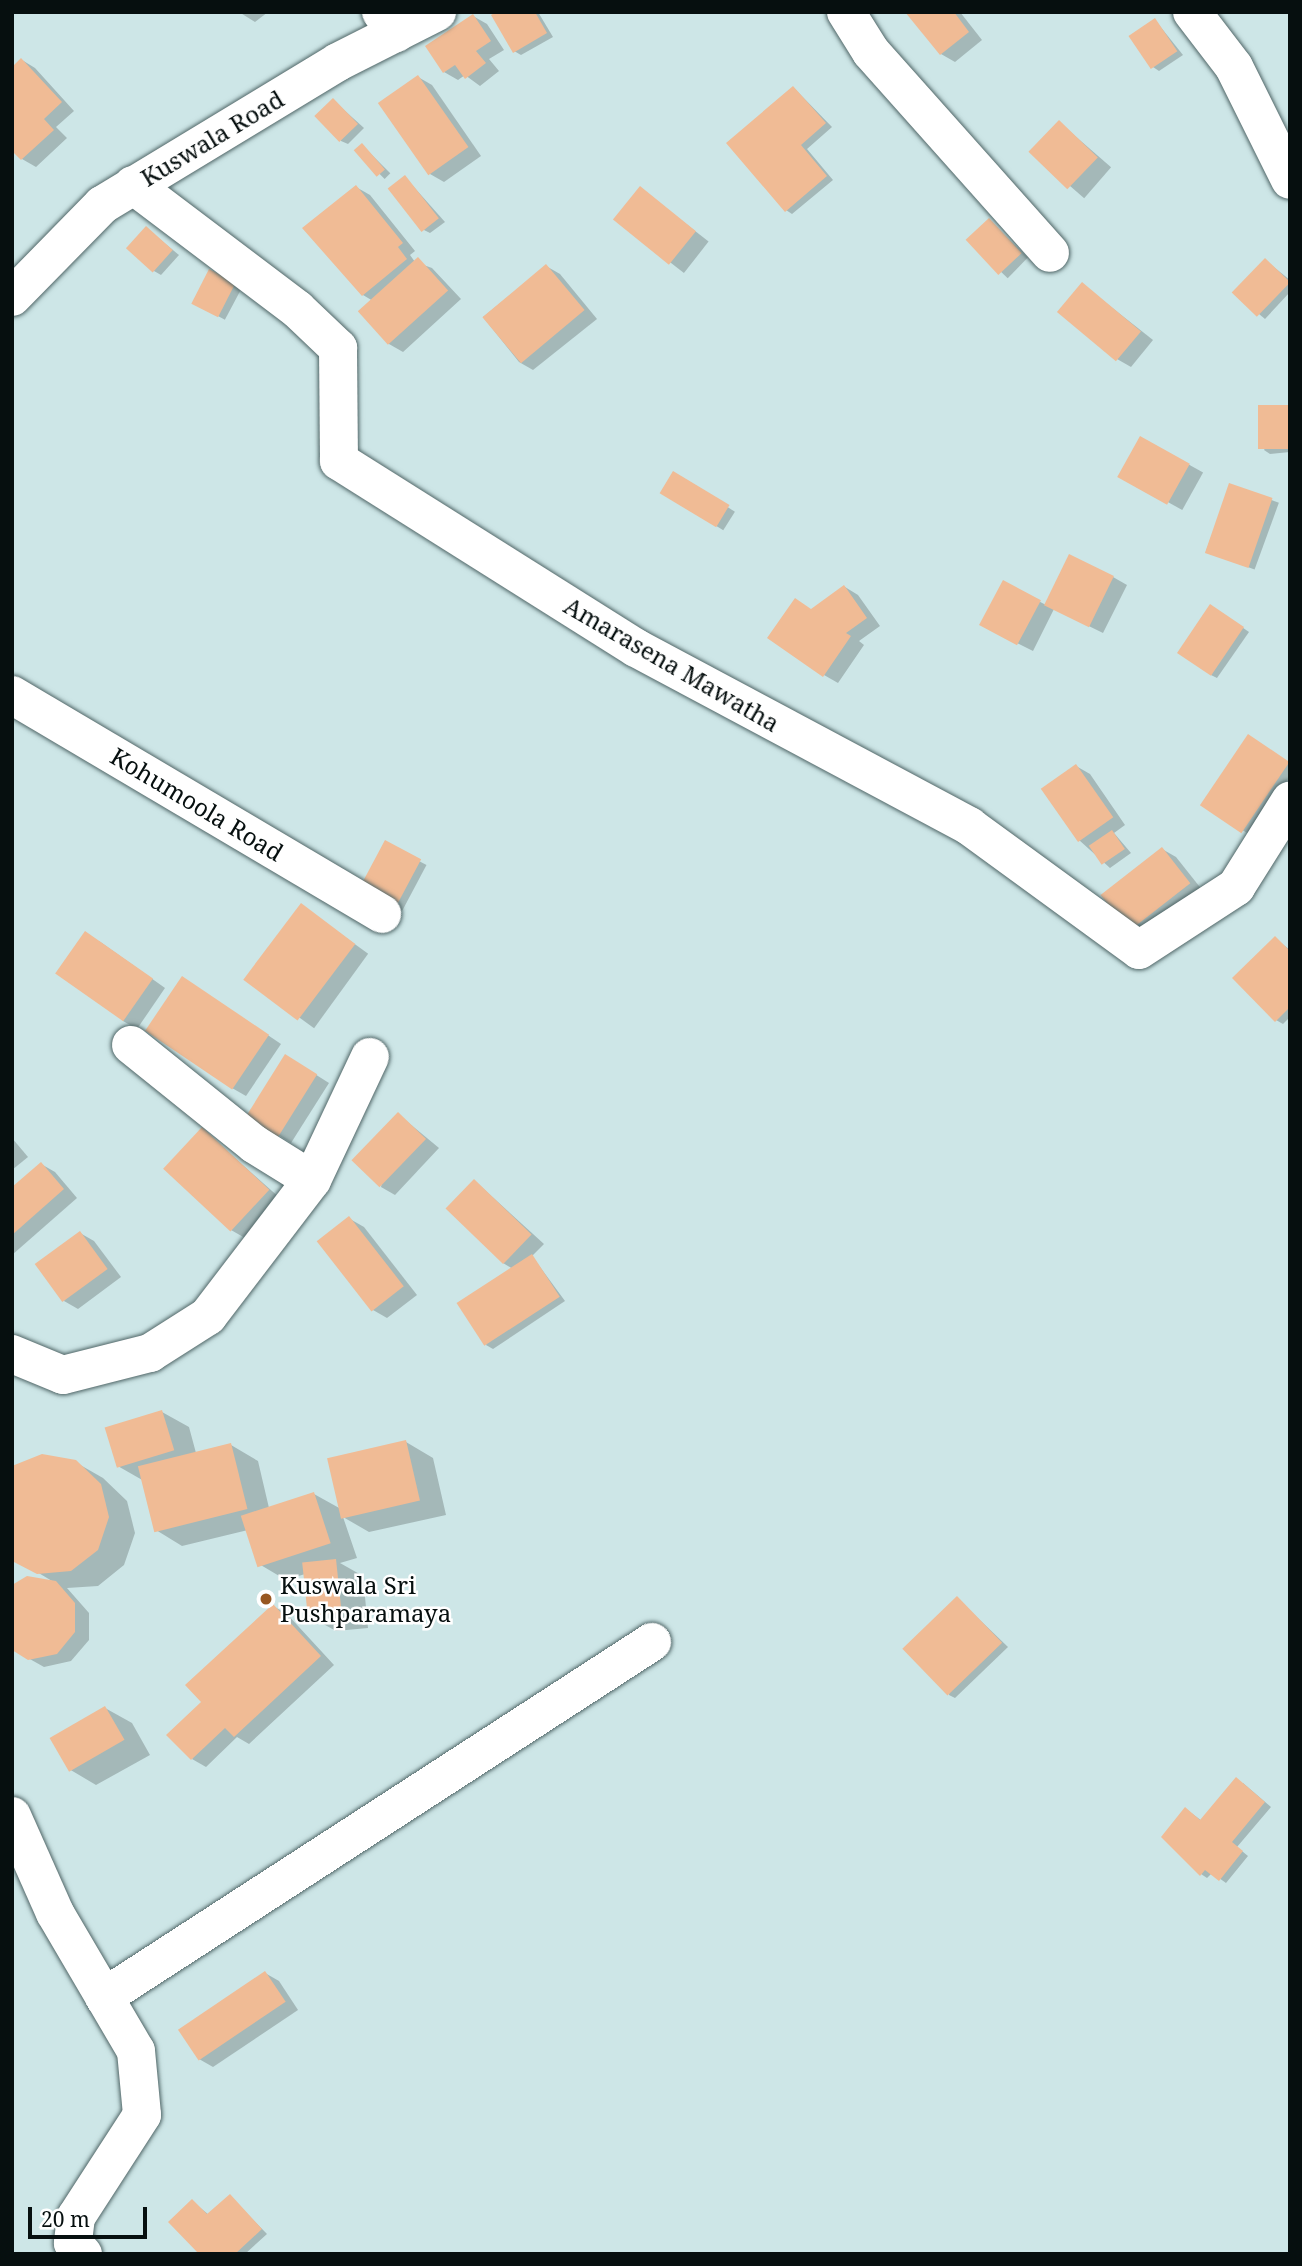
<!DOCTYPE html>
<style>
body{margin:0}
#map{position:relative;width:1302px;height:2266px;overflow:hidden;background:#cde6e7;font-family:"Noto Serif",serif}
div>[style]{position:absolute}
.shadow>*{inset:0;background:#0003;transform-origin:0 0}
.building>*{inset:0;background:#f0bb95;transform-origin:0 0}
.roads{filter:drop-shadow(0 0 2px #506667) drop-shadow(0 0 2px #506667)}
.minor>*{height:38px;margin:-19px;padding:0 19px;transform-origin:19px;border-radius:19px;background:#fff}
.tertiary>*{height:38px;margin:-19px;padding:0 19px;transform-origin:19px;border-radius:19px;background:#fff}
.dots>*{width:19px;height:19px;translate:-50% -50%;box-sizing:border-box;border:4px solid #fff;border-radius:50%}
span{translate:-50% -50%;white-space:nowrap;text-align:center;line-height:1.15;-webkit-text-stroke:5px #fff;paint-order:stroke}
.street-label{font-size:24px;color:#060f0f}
.poi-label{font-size:24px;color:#060f0f}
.left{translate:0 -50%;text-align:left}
.frame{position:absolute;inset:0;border:14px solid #060f0f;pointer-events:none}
.scale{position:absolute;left:28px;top:2207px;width:119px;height:32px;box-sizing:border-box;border:4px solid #060f0f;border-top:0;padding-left:9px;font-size:21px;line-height:24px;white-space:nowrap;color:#060f0f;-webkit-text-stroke:5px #fff;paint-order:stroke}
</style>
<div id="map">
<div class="shadow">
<i style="clip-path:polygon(239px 12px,268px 12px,255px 22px)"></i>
<i style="clip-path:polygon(499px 12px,538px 12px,553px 37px,521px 55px,514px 51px)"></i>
<i style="clip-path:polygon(908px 12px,960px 12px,982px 40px,955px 62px,941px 54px)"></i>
<i style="clip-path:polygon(473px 16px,487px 24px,504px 50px,489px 59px,499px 71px,480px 86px,465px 75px,458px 80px,444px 72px)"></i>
<i style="clip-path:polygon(1155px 20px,1183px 55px,1159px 71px,1153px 67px)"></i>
<i style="clip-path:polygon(22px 60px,35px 68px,74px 111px,56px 127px,67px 138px,36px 167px,22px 159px)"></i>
<i style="clip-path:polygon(418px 77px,432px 85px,481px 156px,444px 182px,430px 174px)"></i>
<i style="clip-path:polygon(794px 88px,832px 127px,807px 149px,833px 180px,792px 214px,786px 210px)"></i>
<i style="clip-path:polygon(333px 100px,364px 128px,348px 144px,341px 141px)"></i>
<i style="left:1059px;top:122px;width:69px;height:41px;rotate:41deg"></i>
<i style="left:362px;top:145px;width:40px;height:8px;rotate:45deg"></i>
<i style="clip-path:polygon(405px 177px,445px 222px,430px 233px,424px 230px)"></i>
<i style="clip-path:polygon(356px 187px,370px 195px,415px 251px,410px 255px,415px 262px,432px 268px,461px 299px,403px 352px,389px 344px,373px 301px,363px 295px)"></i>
<i style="left:640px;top:188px;width:87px;height:40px;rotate:38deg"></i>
<i style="left:989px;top:220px;width:54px;height:29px;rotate:44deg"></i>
<i style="clip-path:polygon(146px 228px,179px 255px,161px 275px,154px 271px)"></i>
<i style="clip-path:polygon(1265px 260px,1290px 280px,1290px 292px,1265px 319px,1235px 294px)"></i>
<i style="clip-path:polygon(546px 266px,560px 274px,597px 319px,533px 370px,519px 362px,483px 317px)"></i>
<i style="left:210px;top:271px;width:36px;height:36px;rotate:28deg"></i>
<i style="clip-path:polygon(1082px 284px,1153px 340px,1131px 367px,1117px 359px)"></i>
<i style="clip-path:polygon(1290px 407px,1290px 452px,1270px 454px,1264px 450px)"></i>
<i style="left:1141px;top:438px;width:71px;height:43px;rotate:29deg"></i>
<i style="left:673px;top:473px;width:73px;height:22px;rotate:32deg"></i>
<i style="left:1230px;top:485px;width:52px;height:71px;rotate:20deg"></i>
<i style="clip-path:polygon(1113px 577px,1127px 585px,1103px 633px,1054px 609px,1033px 651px,997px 633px,1004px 583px,1046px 605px)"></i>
<i style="clip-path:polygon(845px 587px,858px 595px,880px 626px,859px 641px,864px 645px,838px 683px,824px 675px,812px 610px)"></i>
<i style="clip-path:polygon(1217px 610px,1249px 632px,1217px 678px,1211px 675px)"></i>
<i style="clip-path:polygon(1290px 762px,1290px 776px,1252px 836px,1205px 807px)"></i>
<i style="clip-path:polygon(1076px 766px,1090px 774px,1125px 825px,1114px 833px,1131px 853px,1110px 868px,1079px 840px)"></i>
<i style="left:385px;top:843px;width:47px;height:52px;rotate:28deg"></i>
<i style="clip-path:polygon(1162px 849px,1176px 857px,1203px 891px,1143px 937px,1129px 929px)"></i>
<i style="left:301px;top:905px;width:83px;height:92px;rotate:36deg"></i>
<i style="clip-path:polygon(1275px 938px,1290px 950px,1290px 1017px,1283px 1024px,1276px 1020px)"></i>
<i style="clip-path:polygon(99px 941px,165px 988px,137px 1029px,123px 1021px)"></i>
<i style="clip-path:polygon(183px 978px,281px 1044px,246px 1096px,232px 1088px)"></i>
<i style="clip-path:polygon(299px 1064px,329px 1083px,291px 1143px,247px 1115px)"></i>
<i style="clip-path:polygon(398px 1114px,439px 1148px,395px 1195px,381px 1187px)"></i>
<i style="clip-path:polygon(202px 1129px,281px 1199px,245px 1238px,231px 1230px)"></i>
<i style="clip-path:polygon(12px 1138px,28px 1157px,12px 1170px)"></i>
<i style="clip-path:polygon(41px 1164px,55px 1172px,77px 1198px,12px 1255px,12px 1190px)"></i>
<i style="clip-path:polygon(475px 1181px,544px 1244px,532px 1256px,565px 1301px,493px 1349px,486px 1345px,513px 1269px,503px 1263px)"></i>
<i style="clip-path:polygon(350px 1219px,364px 1227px,417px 1295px,387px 1318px,373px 1310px)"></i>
<i style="clip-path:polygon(80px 1233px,94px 1241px,121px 1277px,78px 1309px,64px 1301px)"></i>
<i style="clip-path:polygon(162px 1412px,189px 1427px,196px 1453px,231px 1445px,258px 1461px,269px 1508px,314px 1494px,341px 1509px,406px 1442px,433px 1458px,446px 1515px,369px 1532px,343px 1517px,357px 1558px,340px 1563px,363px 1576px,368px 1628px,336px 1631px,309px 1616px,305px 1574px,286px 1580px,259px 1564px,248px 1530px,182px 1546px,156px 1530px,144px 1481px,116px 1465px)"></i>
<i style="clip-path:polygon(75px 1462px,103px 1478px,127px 1501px,135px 1533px,124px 1565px,98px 1586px,67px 1588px,89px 1613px,89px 1640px,71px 1661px,44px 1667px,12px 1649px,52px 1581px,32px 1569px)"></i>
<i style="clip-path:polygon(957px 1598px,1008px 1647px,955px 1698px,949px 1695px)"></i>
<i style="clip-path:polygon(273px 1606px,287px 1614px,334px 1665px,249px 1744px,237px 1737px,206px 1767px,192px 1759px)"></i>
<i style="clip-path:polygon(105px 1708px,132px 1723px,150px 1755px,96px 1785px,69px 1769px)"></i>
<i style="clip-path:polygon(1243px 1783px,1271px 1807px,1237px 1847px,1248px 1856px,1226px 1883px,1212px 1873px,1207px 1878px,1201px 1874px,1186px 1809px,1202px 1821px)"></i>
<i style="clip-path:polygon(265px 1973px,279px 1981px,298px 2010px,213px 2067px,199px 2059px)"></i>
<i style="clip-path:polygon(230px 2196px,267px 2234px,245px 2254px,201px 2254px,192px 2201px,209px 2215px)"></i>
</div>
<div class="building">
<i style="clip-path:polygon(496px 12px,535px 12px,547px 33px,513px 53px,491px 15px)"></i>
<i style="clip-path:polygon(905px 12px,954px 12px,969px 32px,940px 55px)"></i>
<i style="clip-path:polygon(473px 14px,491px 41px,476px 51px,486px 63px,465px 79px,455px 65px,443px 73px,425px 46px)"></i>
<i style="left:1155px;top:18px;width:40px;height:32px;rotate:56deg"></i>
<i style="clip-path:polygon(21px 58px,62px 102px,44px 119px,54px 130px,21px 160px,12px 151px,12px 67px)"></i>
<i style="left:418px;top:75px;width:88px;height:49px;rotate:55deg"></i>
<i style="clip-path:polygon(793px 86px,826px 123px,801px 145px,827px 176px,785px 212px,726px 143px)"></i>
<i style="left:333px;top:98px;width:36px;height:26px;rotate:46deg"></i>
<i style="left:1059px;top:120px;width:54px;height:44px;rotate:44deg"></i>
<i style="left:362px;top:143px;width:35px;height:11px;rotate:49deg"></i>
<i style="left:405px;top:175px;width:55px;height:22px;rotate:52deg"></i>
<i style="clip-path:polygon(356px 185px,403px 243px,398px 247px,407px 259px,362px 296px,302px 228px)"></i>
<i style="left:640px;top:186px;width:72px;height:43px;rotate:39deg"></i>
<i style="left:989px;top:218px;width:48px;height:32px;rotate:47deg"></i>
<i style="left:146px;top:226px;width:36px;height:30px;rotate:42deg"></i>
<i style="left:418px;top:257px;width:45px;height:81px;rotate:48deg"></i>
<i style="left:1265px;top:258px;width:35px;height:48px;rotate:44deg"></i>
<i style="left:546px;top:264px;width:60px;height:83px;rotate:50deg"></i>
<i style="left:209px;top:269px;width:30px;height:39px;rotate:27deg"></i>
<i style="left:1082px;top:282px;width:77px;height:39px;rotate:40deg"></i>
<i style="left:1290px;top:405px;width:44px;height:32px;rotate:90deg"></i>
<i style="left:1140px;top:436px;width:57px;height:47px;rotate:29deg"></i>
<i style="left:673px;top:471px;width:66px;height:26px;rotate:31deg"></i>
<i style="left:1229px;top:483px;width:46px;height:74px;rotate:19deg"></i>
<i style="left:1069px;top:554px;width:50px;height:57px;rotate:26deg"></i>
<i style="left:1003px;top:580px;width:43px;height:51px;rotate:28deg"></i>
<i style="clip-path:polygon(844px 585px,867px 618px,846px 633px,851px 636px,823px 677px,767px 638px,795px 598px,811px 609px)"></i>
<i style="left:1210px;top:604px;width:41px;height:59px;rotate:34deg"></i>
<i style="left:1248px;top:734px;width:50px;height:86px;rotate:34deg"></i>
<i style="left:1076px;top:764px;width:65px;height:43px;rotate:55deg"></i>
<i style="left:1112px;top:830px;width:23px;height:28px;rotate:56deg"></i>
<i style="left:385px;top:840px;width:41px;height:57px;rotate:28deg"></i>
<i style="left:1162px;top:847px;width:46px;height:78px;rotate:52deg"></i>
<i style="left:301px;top:903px;width:68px;height:96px;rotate:37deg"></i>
<i style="left:85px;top:931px;width:83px;height:52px;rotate:35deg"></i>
<i style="clip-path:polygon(1275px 936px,1290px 951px,1290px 1007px,1275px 1022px,1232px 978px)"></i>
<i style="left:182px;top:976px;width:105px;height:66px;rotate:34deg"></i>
<i style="left:285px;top:1054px;width:38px;height:74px;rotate:32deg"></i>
<i style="left:398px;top:1112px;width:39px;height:67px;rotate:44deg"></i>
<i style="left:202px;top:1127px;width:92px;height:57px;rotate:43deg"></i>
<i style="clip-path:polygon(41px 1162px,64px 1189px,12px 1235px,12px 1187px)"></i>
<i style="left:474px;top:1179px;width:80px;height:41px;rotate:44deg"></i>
<i style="left:349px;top:1216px;width:89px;height:41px;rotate:52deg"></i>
<i style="left:80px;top:1231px;width:47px;height:56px;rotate:54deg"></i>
<i style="left:532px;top:1254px;width:51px;height:90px;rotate:57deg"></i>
<i style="left:162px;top:1410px;width:42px;height:60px;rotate:73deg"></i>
<i style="left:406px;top:1440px;width:62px;height:81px;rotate:77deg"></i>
<i style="left:231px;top:1443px;width:68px;height:96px;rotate:76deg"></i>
<i style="clip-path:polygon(42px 1454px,76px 1460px,101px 1484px,109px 1517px,98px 1550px,71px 1571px,37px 1574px,12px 1561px,12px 1466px)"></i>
<i style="left:314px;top:1492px;width:54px;height:77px;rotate:72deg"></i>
<i style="left:336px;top:1559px;width:54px;height:34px;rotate:84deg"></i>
<i style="clip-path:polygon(27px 1576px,56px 1581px,75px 1603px,75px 1632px,57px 1654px,28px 1660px,12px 1650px,12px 1585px)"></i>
<i style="left:957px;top:1596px;width:65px;height:76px;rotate:46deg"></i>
<i style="clip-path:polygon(273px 1604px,321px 1656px,234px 1737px,225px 1728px,191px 1760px,166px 1735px,201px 1702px,185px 1685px)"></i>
<i style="left:105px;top:1706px;width:39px;height:64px;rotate:60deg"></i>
<i style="clip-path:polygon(1236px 1777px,1265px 1802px,1232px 1842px,1243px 1851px,1219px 1881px,1205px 1870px,1200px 1876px,1161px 1837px,1185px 1807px,1200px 1820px)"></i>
<i style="left:265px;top:1971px;width:37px;height:105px;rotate:56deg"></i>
<i style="clip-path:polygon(230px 2194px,262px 2229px,235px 2254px,199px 2254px,168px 2222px,192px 2199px,207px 2214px)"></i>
</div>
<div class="roads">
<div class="minor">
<i style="left:381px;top:12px;width:26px;rotate:54deg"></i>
<i style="left:846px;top:12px;width:47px;rotate:58deg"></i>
<i style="left:871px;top:52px;width:269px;rotate:48.3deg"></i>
<i style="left:1192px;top:12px;width:69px;rotate:52.6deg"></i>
<i style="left:1234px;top:67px;width:126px;rotate:63.6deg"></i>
<i style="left:133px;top:185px;width:206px;rotate:37.1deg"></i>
<i style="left:297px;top:309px;width:57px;rotate:43.6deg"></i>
<i style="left:338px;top:348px;width:113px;rotate:89.5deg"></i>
<i style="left:339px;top:461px;width:351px;rotate:32.2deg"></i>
<i style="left:636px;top:648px;width:378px;rotate:28.1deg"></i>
<i style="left:969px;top:826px;width:210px;rotate:36.1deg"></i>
<i style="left:1139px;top:950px;width:116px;rotate:-33deg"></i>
<i style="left:1236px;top:887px;width:102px;rotate:-57.9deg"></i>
<i style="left:12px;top:695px;width:430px;rotate:30.6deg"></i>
<i style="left:131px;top:1045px;width:158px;rotate:38.8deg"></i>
<i style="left:254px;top:1144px;width:68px;rotate:31.8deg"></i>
<i style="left:12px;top:1354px;width:55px;rotate:22.4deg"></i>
<i style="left:63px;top:1375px;width:90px;rotate:-14.2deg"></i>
<i style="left:150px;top:1353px;width:69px;rotate:-32.5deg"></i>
<i style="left:208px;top:1316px;width:171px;rotate:-52.6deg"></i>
<i style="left:312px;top:1180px;width:136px;rotate:-64.8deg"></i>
<i style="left:12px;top:1816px;width:106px;rotate:66.1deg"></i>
<i style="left:55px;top:1913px;width:160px;rotate:59.6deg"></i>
<i style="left:136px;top:2051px;width:64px;rotate:84.6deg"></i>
<i style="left:142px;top:2115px;width:121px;rotate:122.9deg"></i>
<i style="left:76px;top:2217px;width:26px;rotate:97deg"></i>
<i style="left:73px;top:2243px;width:15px;rotate:48deg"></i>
<i style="left:104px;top:1997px;width:653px;rotate:-32.94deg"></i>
</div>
<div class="tertiary">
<i style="left:12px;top:297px;width:129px;rotate:-45.6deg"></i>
<i style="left:102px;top:205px;width:276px;rotate:-31.2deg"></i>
<i style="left:338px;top:62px;width:111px;rotate:-26.8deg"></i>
</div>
</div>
<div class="dots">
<i style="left:266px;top:1599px;background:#975721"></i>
</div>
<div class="street-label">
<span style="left:212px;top:138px;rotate:-31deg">Kuswala Road</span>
<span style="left:672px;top:664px;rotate:30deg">Amarasena Mawatha</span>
<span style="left:197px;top:804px;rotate:31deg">Kohumoola Road</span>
</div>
<div class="poi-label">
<span class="left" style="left:280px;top:1599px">Kuswala Sri<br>Pushparamaya</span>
</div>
<div class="frame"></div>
<div class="scale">20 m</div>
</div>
